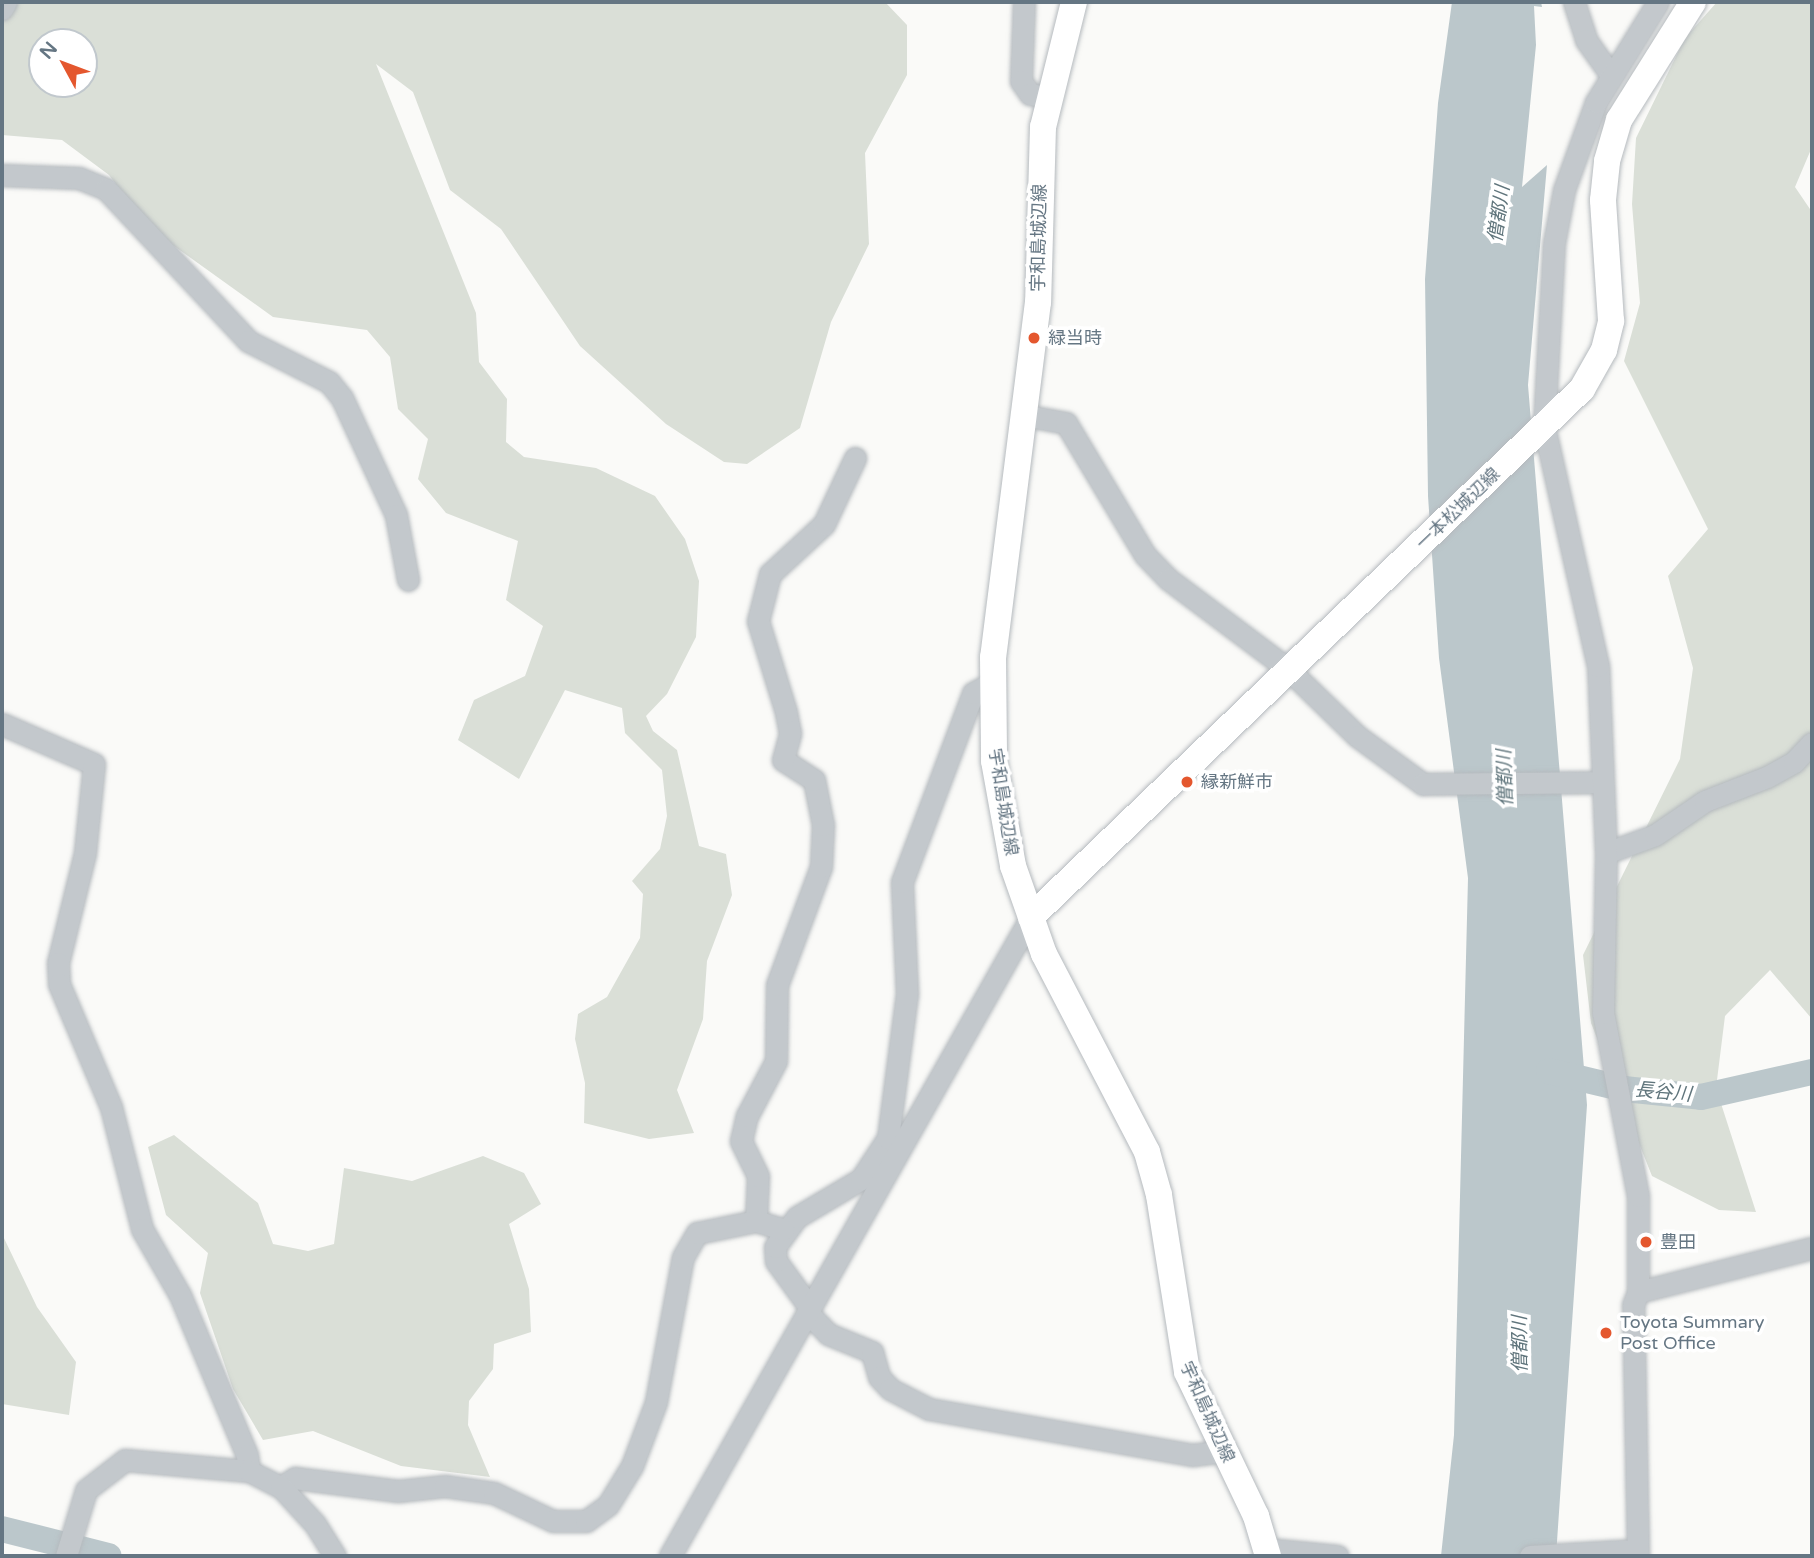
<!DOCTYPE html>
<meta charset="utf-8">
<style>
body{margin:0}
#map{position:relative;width:1814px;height:1558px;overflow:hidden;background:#fafaf8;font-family:"Varela Round","Noto Sans JP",sans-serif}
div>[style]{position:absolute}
.green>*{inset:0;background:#dadfd7}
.water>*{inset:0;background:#bbc7cb}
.river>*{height:26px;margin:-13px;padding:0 13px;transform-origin:13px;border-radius:13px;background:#bbc7cb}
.roads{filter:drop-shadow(0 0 2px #b5babe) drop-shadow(0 0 2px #b5babe)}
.minor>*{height:21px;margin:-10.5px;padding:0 10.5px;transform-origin:10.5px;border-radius:10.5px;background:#c3c8cc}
.major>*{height:26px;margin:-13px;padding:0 13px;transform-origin:13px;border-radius:13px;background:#fff}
.dots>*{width:19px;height:19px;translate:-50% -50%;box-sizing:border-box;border:4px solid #fff;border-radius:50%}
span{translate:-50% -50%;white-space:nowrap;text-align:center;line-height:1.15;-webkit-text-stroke:7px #fff;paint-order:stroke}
.street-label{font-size:18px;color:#657683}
.poi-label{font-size:18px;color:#657683}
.left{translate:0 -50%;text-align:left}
.water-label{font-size:19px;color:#60757c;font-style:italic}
.frame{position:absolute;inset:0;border:4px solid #657683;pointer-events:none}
.north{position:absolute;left:28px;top:28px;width:70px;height:70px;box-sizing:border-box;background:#fff;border:2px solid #c1c8cd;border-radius:50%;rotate:311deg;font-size:19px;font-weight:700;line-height:28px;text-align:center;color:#657683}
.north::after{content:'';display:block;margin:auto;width:24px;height:32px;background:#e4572e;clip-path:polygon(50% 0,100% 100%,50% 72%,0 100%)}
</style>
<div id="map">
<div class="green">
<i style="clip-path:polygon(evenodd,2px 2px,885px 2px,907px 25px,907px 75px,865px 153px,869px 244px,831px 322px,800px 428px,747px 464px,724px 462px,666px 424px,580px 346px,501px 229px,450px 190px,413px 92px,376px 64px,476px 313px,479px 362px,507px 399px,506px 442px,524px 457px,596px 468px,655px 496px,685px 539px,699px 581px,696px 637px,667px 694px,646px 716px,653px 731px,677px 750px,699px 846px,726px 854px,732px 895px,707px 961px,703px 1019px,677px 1090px,694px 1133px,649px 1139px,584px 1123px,585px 1083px,575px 1039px,578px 1014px,607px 997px,640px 938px,643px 894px,632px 881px,660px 849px,667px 816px,662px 770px,625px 733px,622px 708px,565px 690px,519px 779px,458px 740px,474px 700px,525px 676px,543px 626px,506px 600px,518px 541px,446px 513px,418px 479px,428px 439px,398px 409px,390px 357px,367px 330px,273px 317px,149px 228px,109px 175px,62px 140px,2px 135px,2px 2px,42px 42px,84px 42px,84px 84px,42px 84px,42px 42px)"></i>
<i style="clip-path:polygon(1717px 2px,1812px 2px,1812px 147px,1795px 187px,1812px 212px,1812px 1019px,1770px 970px,1725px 1016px,1716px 1088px,1756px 1212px,1719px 1210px,1652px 1176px,1591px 1023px,1583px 955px,1680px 759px,1693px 668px,1668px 576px,1708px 529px,1624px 361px,1640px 303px,1632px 204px,1636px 138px,1685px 38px)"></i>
<i style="clip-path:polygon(174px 1135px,258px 1203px,273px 1244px,308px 1251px,334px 1244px,344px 1168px,412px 1181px,483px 1156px,524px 1173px,541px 1204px,509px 1224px,529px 1289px,531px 1332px,494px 1344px,493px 1369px,469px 1401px,468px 1425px,490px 1477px,401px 1466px,313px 1431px,263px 1440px,233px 1389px,200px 1293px,208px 1253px,166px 1215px,148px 1147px)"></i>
<i style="clip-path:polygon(2px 1234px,37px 1307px,76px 1362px,69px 1415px,2px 1404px)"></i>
</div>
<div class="water">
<i style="clip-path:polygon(1452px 2px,1541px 2px,1542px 7px,1534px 6px,1536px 45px,1522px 187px,1547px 165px,1528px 385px,1587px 1105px,1556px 1556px,1441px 1556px,1454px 1435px,1468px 878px,1439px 658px,1428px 496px,1425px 279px,1438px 103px)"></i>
</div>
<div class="river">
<i style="left:1549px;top:1071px;width:77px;rotate:13.5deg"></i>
<i style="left:1624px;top:1089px;width:77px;rotate:5.9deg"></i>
<i style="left:1701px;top:1097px;width:114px;rotate:-12.7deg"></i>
<i style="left:2px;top:1529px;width:110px;rotate:14.2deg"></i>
</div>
<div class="roads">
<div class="minor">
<i style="left:1024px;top:2px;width:79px;rotate:92.2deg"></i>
<i style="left:1021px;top:81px;width:16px;rotate:55deg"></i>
<i style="left:1030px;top:94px;width:17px;rotate:10deg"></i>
<i style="left:1574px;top:2px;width:40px;rotate:72deg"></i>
<i style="left:1586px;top:40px;width:43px;rotate:54.5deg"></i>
<i style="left:2px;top:9px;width:8px;rotate:-60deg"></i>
<i style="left:2px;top:175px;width:77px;rotate:2.2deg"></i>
<i style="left:79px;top:178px;width:29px;rotate:22deg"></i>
<i style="left:106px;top:189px;width:208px;rotate:46.9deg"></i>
<i style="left:248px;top:341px;width:91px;rotate:26.8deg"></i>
<i style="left:329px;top:382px;width:21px;rotate:51deg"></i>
<i style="left:342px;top:398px;width:129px;rotate:65.2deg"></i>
<i style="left:396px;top:515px;width:66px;rotate:79.5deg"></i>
<i style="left:1023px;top:415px;width:44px;rotate:10.5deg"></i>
<i style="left:1066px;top:423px;width:154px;rotate:59.1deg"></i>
<i style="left:1145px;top:555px;width:33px;rotate:46deg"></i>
<i style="left:1168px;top:579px;width:151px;rotate:36.9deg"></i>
<i style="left:1289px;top:670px;width:95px;rotate:44.1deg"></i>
<i style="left:1357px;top:736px;width:82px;rotate:36deg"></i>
<i style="left:1423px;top:784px;width:178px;rotate:-0.6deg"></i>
<i style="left:2px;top:724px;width:100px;rotate:23.5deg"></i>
<i style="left:94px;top:764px;width:89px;rotate:95.8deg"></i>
<i style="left:85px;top:853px;width:113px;rotate:103.8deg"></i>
<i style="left:58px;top:963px;width:21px;rotate:87deg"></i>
<i style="left:59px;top:984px;width:134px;rotate:67.1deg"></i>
<i style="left:111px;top:1107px;width:126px;rotate:75.7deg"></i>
<i style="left:142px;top:1229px;width:76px;rotate:60.1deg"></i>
<i style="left:180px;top:1295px;width:173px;rotate:67.3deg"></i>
<i style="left:247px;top:1455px;width:16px;rotate:83deg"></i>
<i style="left:1606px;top:853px;width:52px;rotate:-20.2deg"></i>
<i style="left:1655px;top:835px;width:60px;rotate:-34.2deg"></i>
<i style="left:1705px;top:801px;width:66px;rotate:-21.2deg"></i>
<i style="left:1767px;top:777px;width:31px;rotate:-29deg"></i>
<i style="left:1794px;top:762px;width:26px;rotate:-47deg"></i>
<i style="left:756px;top:1221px;width:45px;rotate:-87.5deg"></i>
<i style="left:758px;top:1176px;width:39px;rotate:-116deg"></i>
<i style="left:741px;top:1141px;width:26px;rotate:-77deg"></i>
<i style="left:747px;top:1116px;width:62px;rotate:-62.2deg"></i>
<i style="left:776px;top:1061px;width:76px;rotate:-89.2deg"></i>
<i style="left:777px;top:985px;width:126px;rotate:-69.6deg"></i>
<i style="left:821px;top:867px;width:42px;rotate:-87.3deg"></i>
<i style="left:823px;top:825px;width:46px;rotate:-101.3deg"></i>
<i style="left:814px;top:780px;width:37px;rotate:-147deg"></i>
<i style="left:783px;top:760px;width:28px;rotate:-75deg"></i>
<i style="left:790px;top:733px;width:21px;rotate:-101deg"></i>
<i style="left:786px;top:712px;width:95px;rotate:-107.1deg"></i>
<i style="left:758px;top:621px;width:49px;rotate:-75.7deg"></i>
<i style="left:770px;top:574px;width:74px;rotate:-42.8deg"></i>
<i style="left:824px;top:524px;width:73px;rotate:-64.8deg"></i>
<i style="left:1638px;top:1292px;width:179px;rotate:-14.2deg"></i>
<i style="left:810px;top:1308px;width:58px;rotate:-125.9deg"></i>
<i style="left:776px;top:1261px;width:14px;rotate:-94deg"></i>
<i style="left:775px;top:1247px;width:37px;rotate:-54deg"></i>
<i style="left:797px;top:1217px;width:74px;rotate:-30.7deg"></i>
<i style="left:861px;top:1179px;width:49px;rotate:-56.6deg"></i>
<i style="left:888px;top:1138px;width:145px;rotate:-82.5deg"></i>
<i style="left:907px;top:994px;width:112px;rotate:-92.6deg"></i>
<i style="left:902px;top:882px;width:202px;rotate:-69.4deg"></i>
<i style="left:973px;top:693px;width:21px;rotate:-28deg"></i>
<i style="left:807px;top:1312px;width:30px;rotate:46deg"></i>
<i style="left:828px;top:1334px;width:48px;rotate:22.2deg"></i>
<i style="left:872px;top:1352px;width:26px;rotate:74deg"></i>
<i style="left:879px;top:1377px;width:16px;rotate:47deg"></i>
<i style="left:890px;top:1389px;width:44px;rotate:27.1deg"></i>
<i style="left:929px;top:1409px;width:267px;rotate:9.9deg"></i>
<i style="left:1192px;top:1455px;width:31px;rotate:-7deg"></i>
<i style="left:281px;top:1487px;width:17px;rotate:-33deg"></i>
<i style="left:295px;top:1478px;width:104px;rotate:7.2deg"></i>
<i style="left:398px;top:1491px;width:47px;rotate:-6.1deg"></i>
<i style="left:445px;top:1486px;width:49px;rotate:8.1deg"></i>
<i style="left:494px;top:1493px;width:65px;rotate:25.4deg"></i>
<i style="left:553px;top:1521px;width:33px"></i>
<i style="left:586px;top:1521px;width:27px;rotate:-36deg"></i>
<i style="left:608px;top:1505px;width:46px;rotate:-58.4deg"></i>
<i style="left:632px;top:1466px;width:68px;rotate:-69.4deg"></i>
<i style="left:656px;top:1402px;width:147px;rotate:-79.5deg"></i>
<i style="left:683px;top:1257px;width:28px;rotate:-60deg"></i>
<i style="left:697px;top:1233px;width:60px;rotate:-11.5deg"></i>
<i style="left:756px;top:1221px;width:28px;rotate:17deg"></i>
<i style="left:1267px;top:1549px;width:71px;rotate:5.6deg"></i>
<i style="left:66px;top:1556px;width:69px;rotate:-73.1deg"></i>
<i style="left:86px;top:1490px;width:49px;rotate:-37.6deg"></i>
<i style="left:125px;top:1460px;width:124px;rotate:5.1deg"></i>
<i style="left:249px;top:1471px;width:36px;rotate:27deg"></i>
<i style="left:281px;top:1487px;width:50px;rotate:47.4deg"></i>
<i style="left:315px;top:1524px;width:38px;rotate:58deg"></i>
<i style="left:670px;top:1556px;width:734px;rotate:-60.54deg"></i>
<i style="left:1530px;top:1556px;width:107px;rotate:-3.2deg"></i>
<i style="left:1638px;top:1556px;width:251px;rotate:-91.1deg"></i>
<i style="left:1633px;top:1305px;width:14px;rotate:-69deg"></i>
<i style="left:1638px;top:1292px;width:96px;rotate:-90deg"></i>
<i style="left:1638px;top:1196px;width:186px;rotate:-100.8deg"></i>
<i style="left:1603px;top:1013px;width:160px;rotate:-88.9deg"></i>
<i style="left:1606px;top:853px;width:187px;rotate:-92.4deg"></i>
<i style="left:1598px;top:666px;width:246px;rotate:-102.7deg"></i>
<i style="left:1544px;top:426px;width:183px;rotate:-86.9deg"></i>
<i style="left:1554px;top:243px;width:54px;rotate:-79.3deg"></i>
<i style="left:1564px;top:190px;width:94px;rotate:-70deg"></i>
<i style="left:1596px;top:102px;width:118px;rotate:-58.2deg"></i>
</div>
<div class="major">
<i style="left:1074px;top:2px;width:129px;rotate:103.9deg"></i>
<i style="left:1043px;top:127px;width:175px;rotate:91.6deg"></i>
<i style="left:1038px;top:302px;width:358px;rotate:97.2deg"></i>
<i style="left:993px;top:657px;width:104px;rotate:89.4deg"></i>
<i style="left:994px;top:761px;width:107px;rotate:79.7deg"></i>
<i style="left:1013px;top:866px;width:93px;rotate:70.6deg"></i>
<i style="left:1044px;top:954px;width:223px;rotate:62.5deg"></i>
<i style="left:1147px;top:1152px;width:45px;rotate:74.4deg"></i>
<i style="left:1159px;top:1195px;width:179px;rotate:81deg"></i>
<i style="left:1187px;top:1372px;width:160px;rotate:64.4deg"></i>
<i style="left:1256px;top:1516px;width:42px;rotate:73.3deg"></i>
<i style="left:1031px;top:917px;width:763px;rotate:-43.78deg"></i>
<i style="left:1582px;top:389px;width:45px;rotate:-60.6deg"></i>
<i style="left:1604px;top:350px;width:30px;rotate:-76deg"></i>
<i style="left:1611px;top:321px;width:121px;rotate:-93.8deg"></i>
<i style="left:1603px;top:200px;width:39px;rotate:-84deg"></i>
<i style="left:1607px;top:161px;width:43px;rotate:-73.7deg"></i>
<i style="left:1619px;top:120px;width:139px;rotate:-57.9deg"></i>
</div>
</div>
<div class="dots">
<i style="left:1034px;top:338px;background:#e4572e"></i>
<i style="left:1187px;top:782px;background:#e4572e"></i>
<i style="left:1646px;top:1242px;background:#e4572e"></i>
<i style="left:1606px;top:1333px;background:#e4572e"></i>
</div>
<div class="street-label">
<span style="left:1039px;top:238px;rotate:-89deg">宇和島城辺線</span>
<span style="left:1458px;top:509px;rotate:-44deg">一本松城辺線</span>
<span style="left:1003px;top:802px;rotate:81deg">宇和島城辺線</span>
<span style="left:1207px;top:1412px;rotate:66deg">宇和島城辺線</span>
</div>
<div class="poi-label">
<span class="left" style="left:1048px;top:338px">緑当時</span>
<span class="left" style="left:1201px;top:782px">縁新鮮市</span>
<span class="left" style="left:1660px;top:1242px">豊田</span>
<span class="left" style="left:1620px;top:1333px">Toyota Summary<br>Post Office</span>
</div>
<div class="water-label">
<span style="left:1500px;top:214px;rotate:-82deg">僧都川</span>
<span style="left:1506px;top:778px;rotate:-92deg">僧都川</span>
<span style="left:1663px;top:1093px;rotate:5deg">長谷川</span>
<span style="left:1521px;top:1344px;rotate:-91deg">僧都川</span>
</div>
<div class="frame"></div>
<div class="north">N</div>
</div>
